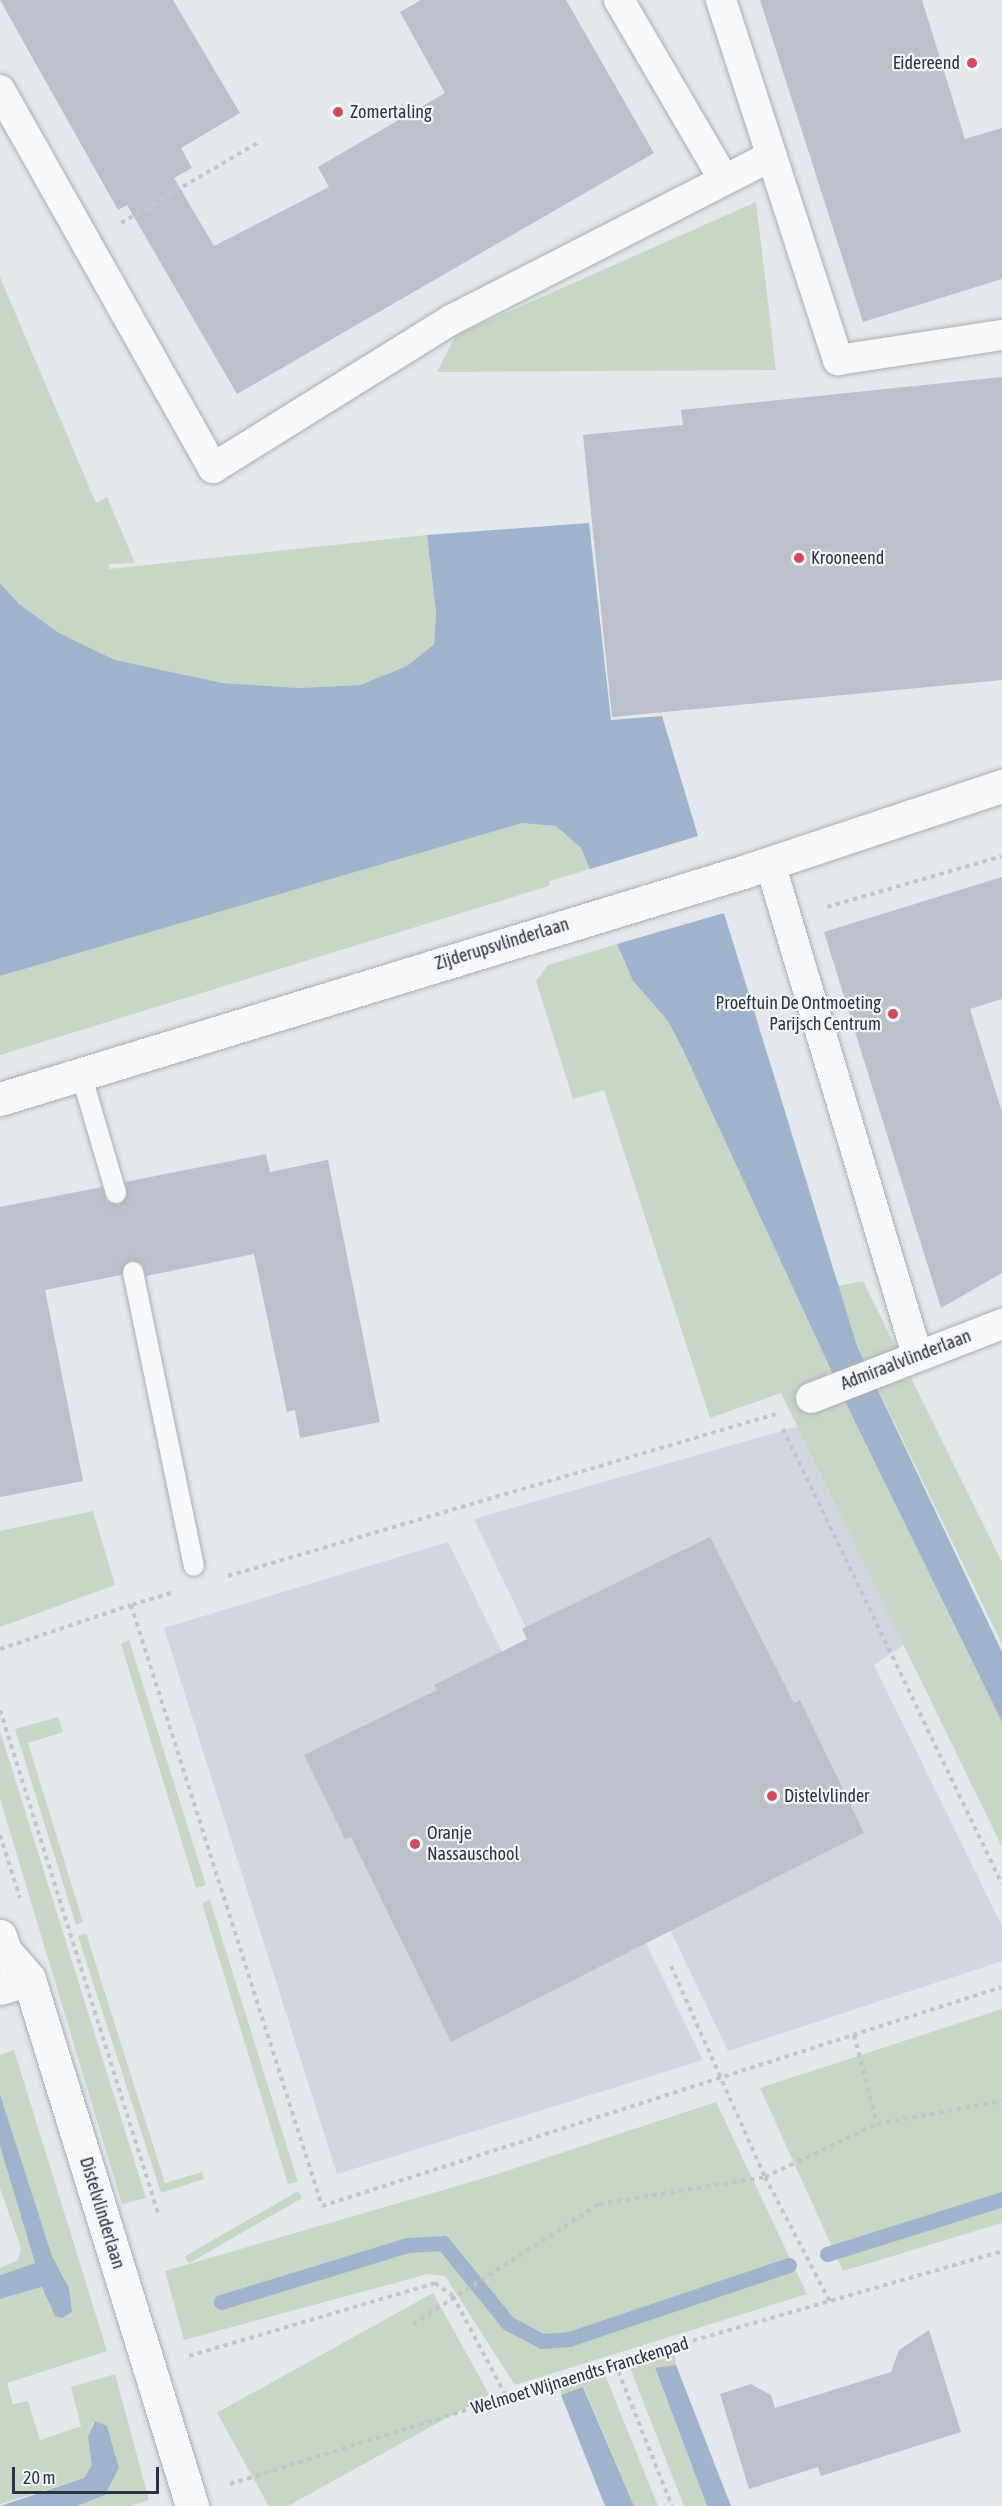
<!DOCTYPE html>
<style>
body{margin:0}
#map{position:relative;width:1002px;height:2506px;overflow:hidden;background:#e4e7ec;font-family:"Asap Condensed",sans-serif}
div>[style]{position:absolute}
.built>*{inset:0;background:#d2d6de}
.green>*{inset:0;background:#c9d6c5;transform-origin:0 0}
.water>*{inset:0;background:#9fb4cc}
.stream>*{height:15px;margin:-7.5px;padding:0 7.5px;transform-origin:7.5px;border-radius:7.5px;background:#9fb4cc}
.building>*{inset:0;background:#bbc0ca}
.path>*{height:4px;margin-top:-2px;transform-origin:0;background:repeating-linear-gradient(90deg,#c2c5cb 0 4.5px,transparent 0 9px)}
.roads{filter:drop-shadow(0 0 2px #a9aeb7) drop-shadow(0 0 2px #a9aeb7)}
.service>*{height:20px;margin:-10px;padding:0 10px;transform-origin:10px;border-radius:10px;background:#f7f8fa}
.pedestrian>*{height:30px;margin:-15px;padding:0 15px;transform-origin:15px;border-radius:15px;background:#f7f8fa}
.minor>*{height:33px;margin:-16.5px;padding:0 16.5px;transform-origin:16.5px;border-radius:16.5px;background:#f7f8fa}
.tertiary>*{height:33px;margin:-16.5px;padding:0 16.5px;transform-origin:16.5px;border-radius:16.5px;background:#f7f8fa}
.dots>*{width:16px;height:16px;translate:-50% -50%;box-sizing:border-box;border:3px solid #f4f6f9;border-radius:50%}
span{translate:-50% -50%;white-space:nowrap;text-align:center;line-height:1.15;-webkit-text-stroke:4.5px #f4f6f9;paint-order:stroke}
.poi-label{font-size:18px;color:#2b3445}
.right{translate:-100% -50%;text-align:right}
.left{translate:0 -50%;text-align:left}
.street-label{font-size:18px;color:#2b3445}
.scale{position:absolute;left:12px;top:2467px;width:147px;height:27px;box-sizing:border-box;border:3px solid #2b3445;border-top:0;padding-left:8px;font-size:18px;line-height:21px;white-space:nowrap;color:#2b3445;-webkit-text-stroke:4px #f4f6f9;paint-order:stroke}
</style>
<div id="map">
<div class="built">
<i style="clip-path:polygon(799px 1426px,905px 1644px,874px 1665px,1002px 1926px,1002px 1961px,728px 2051px,474px 1519px)"></i>
<i style="clip-path:polygon(448px 1542px,703px 2060px,337px 2174px,164px 1628px)"></i>
</div>
<div class="green">
<i style="clip-path:polygon(756px 202px,776px 370px,437px 372px,456px 335px)"></i>
<i style="clip-path:polygon(0 277px,96px 503px,107px 497px,135px 563px,109px 564px,109px 569px,427px 535px,436px 613px,434px 644px,407px 666px,360px 685px,299px 688px,223px 683px,115px 660px,59px 633px,19px 604px,0 583px)"></i>
<i style="clip-path:polygon(522px 822px,556px 826px,581px 848px,590px 869px,550px 881px,549px 886px,0 1055px,0 976px)"></i>
<i style="clip-path:polygon(617px 944px,633px 981px,668px 1021px,683px 1050px,855px 1422px,1002px 1722px,1002px 1847px,781px 1393px,710px 1418px,604px 1090px,573px 1099px,536px 981px,548px 965px)"></i>
<i style="clip-path:polygon(863px 1281px,1002px 1562px,1002px 1644px,857px 1346px,838px 1286px)"></i>
<i style="clip-path:polygon(93px 1511px,115px 1585px,0 1627px,0 1531px)"></i>
<i style="clip-path:polygon(129px 1640px,206px 1885px,196px 1888px,121px 1644px)"></i>
<i style="clip-path:polygon(58px 1717px,63px 1732px,28px 1743px,83px 1922px,76px 1925px,15px 1729px)"></i>
<i style="clip-path:polygon(0 1734px,1px 1734px,146px 2198px,122px 2204px,0 1799px)"></i>
<i style="clip-path:polygon(210px 1900px,298px 2182px,288px 2184px,202px 1903px)"></i>
<i style="clip-path:polygon(86px 1933px,165px 2183px,202px 2172px,204px 2179px,161px 2193px,78px 1936px)"></i>
<i style="clip-path:polygon(1002px 2009px,1002px 2223px,843px 2271px,760px 2088px)"></i>
<i style="clip-path:polygon(14px 2050px,107px 2351px,7px 2383px,13px 2404px,28px 2401px,40px 2440px,81px 2426px,71px 2387px,115px 2374px,149px 2500px,130px 2506px,77px 2506px,105px 2495px,119px 2468px,107px 2426px,92px 2422px,92px 2465px,84px 2478px,0 2504px,0 2299px,43px 2287px,55px 2316px,70px 2314px,65px 2279px,52px 2257px,0 2094px,0 2055px)"></i>
<i style="clip-path:polygon(716px 2102px,807px 2294px,515px 2385px,445px 2276px,428px 2274px,184px 2340px,165px 2271px,488px 2177px)"></i>
<i style="clip-path:polygon(0 2146px,35px 2263px,0 2275px,0 2268px,18px 2260px,21px 2248px,0 2188px)"></i>
<i style="left:298px;top:2191px;width:8px;height:131px;rotate:60deg"></i>
<i style="left:433px;top:2293px;width:116px;height:247px;rotate:61deg"></i>
<i style="clip-path:polygon(675px 2355px,676px 2365px,655px 2369px,707px 2506px,684px 2506px,629px 2365px)"></i>
<i style="clip-path:polygon(604px 2372px,658px 2506px,634px 2506px,584px 2387px,561px 2395px,561px 2387px)"></i>
</div>
<div class="water">
<i style="clip-path:polygon(589px 523px,611px 720px,662px 716px,698px 836px,590px 869px,581px 848px,556px 826px,522px 823px,0 976px,0 583px,19px 604px,59px 633px,115px 660px,223px 683px,299px 688px,360px 685px,407px 666px,434px 644px,436px 613px,427px 535px)"></i>
<i style="clip-path:polygon(724px 913px,857px 1346px,1002px 1652px,1002px 1722px,855px 1422px,683px 1050px,668px 1021px,633px 981px,617px 944px)"></i>
<i style="clip-path:polygon(0 2094px,52px 2256px,69px 2288px,72px 2312px,62px 2318px,55px 2316px,42px 2287px,0 2299px,0 2275px,35px 2263px,0 2146px)"></i>
<i style="clip-path:polygon(676px 2365px,731px 2506px,707px 2506px,655px 2368px)"></i>
<i style="clip-path:polygon(583px 2387px,634px 2506px,605px 2506px,561px 2395px)"></i>
<i style="clip-path:polygon(95px 2421px,107px 2426px,119px 2468px,105px 2495px,77px 2506px,0 2506px,84px 2478px,92px 2465px,88px 2437px)"></i>
</div>
<div class="stream">
<i style="left:827px;top:2254px;width:183px;rotate:-17.4deg"></i>
<i style="left:221px;top:2302px;width:195px;rotate:-17deg"></i>
<i style="left:407px;top:2245px;width:36px;rotate:-3deg"></i>
<i style="left:443px;top:2243px;width:103px;rotate:50.9deg"></i>
<i style="left:508px;top:2323px;width:38px;rotate:28deg"></i>
<i style="left:542px;top:2341px;width:27px;rotate:-4deg"></i>
<i style="left:569px;top:2339px;width:232px;rotate:-18.6deg"></i>
</div>
<div class="building">
<i style="clip-path:polygon(0 0,173px 0,240px 113px,181px 148px,192px 168px,174px 178px,214px 246px,329px 187px,318px 167px,445px 93px,400px 12px,421px 0,566px 0,654px 153px,237px 394px,127px 205px,118px 210px)"></i>
<i style="clip-path:polygon(760px 0,922px 0,965px 139px,1002px 128px,1002px 279px,863px 322px)"></i>
<i style="clip-path:polygon(1002px 377px,1002px 680px,612px 717px,583px 435px,683px 425px,681px 410px)"></i>
<i style="clip-path:polygon(1002px 877px,1002px 999px,970px 1009px,1002px 1112px,1002px 1273px,941px 1308px,824px 932px)"></i>
<i style="clip-path:polygon(266px 1154px,270px 1172px,328px 1160px,380px 1422px,300px 1438px,295px 1410px,287px 1412px,254px 1254px,146px 1276px,142px 1264px,131px 1260px,121px 1275px,45px 1290px,83px 1481px,0 1497px,0 1207px,102px 1187px,107px 1201px,119px 1205px,127px 1196px,125px 1182px)"></i>
<i style="clip-path:polygon(710px 1537px,794px 1703px,800px 1700px,864px 1833px,451px 2042px,351px 1837px,345px 1839px,304px 1755px,437px 1690px,434px 1685px,527px 1639px,522px 1629px)"></i>
<i style="clip-path:polygon(929px 2330px,961px 2432px,821px 2476px,818px 2467px,749px 2489px,720px 2394px,751px 2384px,771px 2395px,775px 2408px,891px 2372px,899px 2350px)"></i>
</div>
<div class="path">
<i style="left:121px;top:223px;width:160px;rotate:-30.4deg"></i>
<i style="left:827px;top:907px;width:182px;rotate:-16.2deg"></i>
<i style="left:783px;top:1429px;width:505px;rotate:64.3deg"></i>
<i style="left:228px;top:1576px;width:571px;rotate:-16.47deg"></i>
<i style="left:171px;top:1593px;width:42px;rotate:163.3deg"></i>
<i style="left:131px;top:1605px;width:631px;rotate:72.37deg"></i>
<i style="left:322px;top:2206px;width:714px;rotate:-17.85deg"></i>
<i style="left:0;top:1649px;width:138px;rotate:-18.6deg"></i>
<i style="left:0;top:1710px;width:527px;rotate:72.56deg"></i>
<i style="left:0;top:1835px;width:66px;rotate:72.4deg"></i>
<i style="left:671px;top:1966px;width:231px;rotate:66deg"></i>
<i style="left:765px;top:2177px;width:143px;rotate:62.5deg"></i>
<i style="left:854px;top:2035px;width:92px;rotate:75.5deg"></i>
<i style="left:413px;top:2324px;width:221px;rotate:-32.8deg"></i>
<i style="left:599px;top:2204px;width:168px;rotate:-9.2deg"></i>
<i style="left:765px;top:2177px;width:124px;rotate:-25.3deg"></i>
<i style="left:877px;top:2124px;width:127px;rotate:-10.4deg"></i>
<i style="left:189px;top:2356px;width:257px;rotate:-16.5deg"></i>
<i style="left:435px;top:2283px;width:22px;rotate:36deg"></i>
<i style="left:453px;top:2296px;width:115px;rotate:62.1deg"></i>
<i style="left:615px;top:2363px;width:154px;rotate:68.3deg"></i>
<i style="left:230px;top:2484px;width:404px;rotate:-17.4deg"></i>
<i style="left:615px;top:2363px;width:403px;rotate:-16.1deg"></i>
</div>
<div class="roads">
<div class="service">
<i style="left:81px;top:1074px;width:124px;rotate:73.6deg"></i>
<i style="left:133px;top:1272px;width:300px;rotate:78.3deg"></i>
</div>
<div class="pedestrian">
<i style="left:619px;top:0;width:208px;rotate:59.7deg"></i>
<i style="left:721px;top:0;width:379px;rotate:72deg"></i>
<i style="left:838px;top:360px;width:166px;rotate:-8.7deg"></i>
<i style="left:0;top:90px;width:434px;rotate:60.6deg"></i>
<i style="left:213px;top:468px;width:280px;rotate:-31.9deg"></i>
<i style="left:451px;top:320px;width:360px;rotate:-27.1deg"></i>
<i style="left:770px;top:863px;width:513px;rotate:73.36deg"></i>
<i style="left:811px;top:1398px;width:205px;rotate:-21.2deg"></i>
</div>
<div class="minor">
<i style="left:0;top:1936px;width:16px;rotate:72deg"></i>
<i style="left:5px;top:1951px;width:37px;rotate:49deg"></i>
<i style="left:29px;top:1979px;width:552px;rotate:72.81deg"></i>
<i style="left:0;top:1988px;width:30px;rotate:-17deg"></i>
</div>
<div class="tertiary">
<i style="left:0;top:1099px;width:780px;rotate:-16.99deg"></i>
<i style="left:746px;top:871px;width:270px;rotate:-18.4deg"></i>
</div>
</div>
<div class="dots">
<i style="left:972px;top:63px;background:#d1495b"></i>
<i style="left:338px;top:112px;background:#d1495b"></i>
<i style="left:799px;top:558px;background:#d1495b"></i>
<i style="left:893px;top:1014px;background:#d1495b"></i>
<i style="left:772px;top:1796px;background:#d1495b"></i>
<i style="left:415px;top:1844px;background:#d1495b"></i>
</div>
<div class="poi-label">
<span class="right" style="left:960px;top:63px">Eidereend</span>
<span class="left" style="left:350px;top:112px">Zomertaling</span>
<span class="left" style="left:811px;top:558px">Krooneend</span>
<span class="right" style="left:881px;top:1014px">Proeftuin De Ontmoeting<br>Parijsch Centrum</span>
<span class="left" style="left:784px;top:1796px">Distelvlinder</span>
<span class="left" style="left:427px;top:1844px">Oranje<br>Nassauschool</span>
</div>
<div class="street-label">
<span style="left:502px;top:944px;rotate:-17deg">Zijderupsvlinderlaan</span>
<span style="left:906px;top:1360px;rotate:-21deg">Admiraalvlinderlaan</span>
<span style="left:102px;top:2213px;rotate:73deg">Distelvlinderlaan</span>
<span style="left:580px;top:2376px;rotate:-17deg">Welmoet Wijnaendts Franckenpad</span>
</div>
<div class="scale">20 m</div>
</div>
